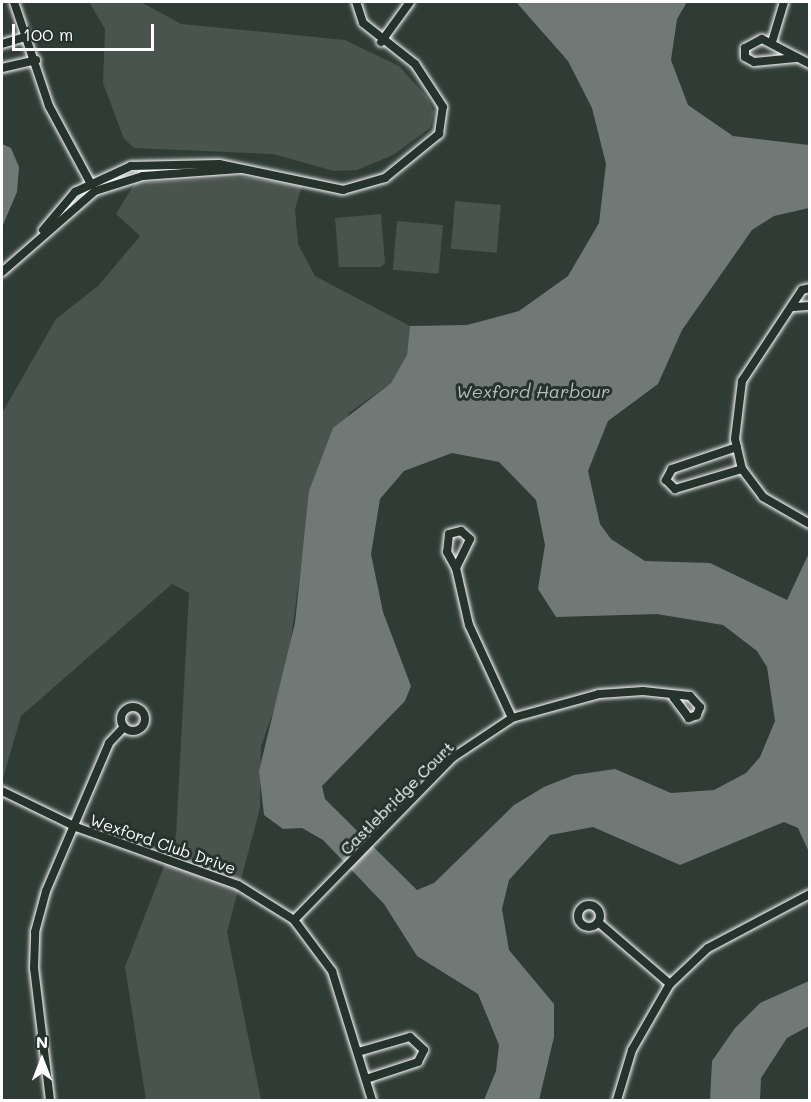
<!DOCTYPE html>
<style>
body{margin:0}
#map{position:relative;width:811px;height:1102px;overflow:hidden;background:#2f3b35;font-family:Mali,sans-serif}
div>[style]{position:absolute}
.green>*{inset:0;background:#4a544f;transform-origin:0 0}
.water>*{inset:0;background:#707975}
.roads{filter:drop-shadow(0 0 2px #fff) drop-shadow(0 0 2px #fff)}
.minor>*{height:8px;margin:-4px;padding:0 4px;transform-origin:4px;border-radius:4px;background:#26332d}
.minor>.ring{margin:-4px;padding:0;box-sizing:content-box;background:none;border:8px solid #26332d;border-radius:50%}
span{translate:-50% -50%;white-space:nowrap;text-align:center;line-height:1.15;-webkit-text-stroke:6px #26332d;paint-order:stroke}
.street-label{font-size:16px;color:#fff}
.water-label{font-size:18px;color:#b8bcba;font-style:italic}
.frame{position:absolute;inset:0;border:3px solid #fff;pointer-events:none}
.north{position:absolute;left:12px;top:1030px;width:60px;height:60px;-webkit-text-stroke:4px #26332d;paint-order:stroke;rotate:0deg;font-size:16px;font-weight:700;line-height:24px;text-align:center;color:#fff}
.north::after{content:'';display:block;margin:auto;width:21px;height:27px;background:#fff;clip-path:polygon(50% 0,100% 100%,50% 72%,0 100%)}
.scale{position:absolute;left:12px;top:24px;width:142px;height:27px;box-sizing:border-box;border:3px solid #fff;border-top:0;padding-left:8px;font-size:18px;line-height:21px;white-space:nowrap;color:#fff;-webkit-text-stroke:4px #26332d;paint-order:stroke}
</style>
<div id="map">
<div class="green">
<i style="clip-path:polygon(89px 2px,141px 2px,181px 24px,345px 40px,399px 66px,427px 97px,434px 112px,430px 128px,393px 155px,357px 170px,334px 171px,273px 154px,134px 148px,124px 139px,103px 83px,105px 29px)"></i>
<i style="clip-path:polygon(244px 177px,302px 186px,295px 209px,298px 244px,315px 276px,410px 326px,407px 355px,391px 383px,349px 413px,308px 514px,286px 676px,261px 746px,260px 808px,227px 932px,261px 1100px,146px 1100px,125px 967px,176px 835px,189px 593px,172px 584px,21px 716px,2px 782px,2px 413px,56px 319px,99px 285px,140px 236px,116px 214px,135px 183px)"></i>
<i style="left:455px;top:201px;width:46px;height:48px;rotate:5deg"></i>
<i style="clip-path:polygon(381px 214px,385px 263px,381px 267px,339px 267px,335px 218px)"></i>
<i style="left:397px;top:221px;width:46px;height:49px;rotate:5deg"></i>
</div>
<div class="water">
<i style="clip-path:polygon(evenodd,516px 2px,687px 2px,677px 19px,671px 60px,688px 105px,733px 136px,809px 145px,809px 208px,774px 216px,752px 230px,682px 330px,658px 384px,608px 421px,588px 471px,600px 524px,611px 539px,645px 561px,710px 563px,787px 600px,809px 553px,809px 852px,798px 828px,784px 822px,680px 865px,593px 827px,550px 835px,509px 880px,502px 909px,509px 950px,554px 1004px,554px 1037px,539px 1100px,484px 1100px,496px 1071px,499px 1045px,478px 994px,417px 956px,384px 904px,323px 840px,302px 828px,283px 829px,264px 815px,259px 771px,295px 623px,309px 491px,333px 428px,391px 383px,407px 355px,410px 326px,467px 325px,519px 311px,568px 276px,599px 223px,606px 164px,592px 108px,568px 61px,516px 2px,452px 453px,499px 462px,536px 500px,545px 545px,538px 589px,556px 617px,657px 614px,723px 625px,757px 651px,767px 667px,775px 721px,760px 757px,746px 773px,714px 790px,671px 793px,615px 769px,574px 775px,544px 787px,514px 805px,434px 883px,417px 890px,325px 799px,322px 786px,405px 701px,411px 686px,383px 612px,371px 554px,380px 499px,404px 471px,452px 453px)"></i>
<i style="clip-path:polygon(2px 144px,11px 148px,19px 167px,17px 192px,2px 227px)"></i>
<i style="clip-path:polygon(809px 981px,809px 1026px,787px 1038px,761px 1078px,760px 1100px,710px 1100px,712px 1061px,735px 1028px,760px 1003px)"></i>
</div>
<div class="roads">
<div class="minor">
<i style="left:14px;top:2px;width:110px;rotate:71.4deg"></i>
<i style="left:49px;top:106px;width:89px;rotate:61.7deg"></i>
<i style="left:381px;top:42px;width:49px;rotate:-54.1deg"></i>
<i style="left:772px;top:42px;width:42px;rotate:-73.3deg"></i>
<i style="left:2px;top:44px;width:27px;rotate:-17deg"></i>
<i style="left:796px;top:58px;width:42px;rotate:174.6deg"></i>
<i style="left:754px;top:62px;width:10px;rotate:-151deg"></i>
<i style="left:745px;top:57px;width:9px;rotate:-90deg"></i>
<i style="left:745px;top:48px;width:19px;rotate:-28deg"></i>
<i style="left:762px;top:39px;width:54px;rotate:27.5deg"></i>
<i style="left:2px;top:68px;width:35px;rotate:-13deg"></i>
<i style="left:43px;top:230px;width:50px;rotate:-49.9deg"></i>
<i style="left:75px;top:192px;width:62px;rotate:-24.9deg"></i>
<i style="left:131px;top:166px;width:88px;rotate:-1.3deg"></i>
<i style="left:219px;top:164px;width:127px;rotate:11.8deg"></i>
<i style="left:343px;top:190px;width:44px;rotate:-15.9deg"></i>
<i style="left:385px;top:178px;width:70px;rotate:-39.2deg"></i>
<i style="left:439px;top:134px;width:27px;rotate:-82deg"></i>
<i style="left:443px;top:107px;width:51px;rotate:-123.1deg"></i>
<i style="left:415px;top:64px;width:66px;rotate:-141.7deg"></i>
<i style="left:363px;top:23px;width:22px;rotate:-108deg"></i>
<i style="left:2px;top:272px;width:123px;rotate:-41.1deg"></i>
<i style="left:95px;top:191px;width:50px;rotate:-17.4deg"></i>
<i style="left:143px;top:176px;width:97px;rotate:-4.1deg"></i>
<i style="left:810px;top:288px;width:8px;rotate:166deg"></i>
<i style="left:802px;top:290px;width:109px;rotate:123.4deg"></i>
<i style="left:742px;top:381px;width:58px;rotate:96.9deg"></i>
<i style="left:735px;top:439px;width:31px;rotate:77deg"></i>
<i style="left:742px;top:469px;width:35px;rotate:53deg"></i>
<i style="left:763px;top:497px;width:54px;rotate:29.9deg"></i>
<i style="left:794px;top:307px;width:16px;rotate:-4deg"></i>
<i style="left:737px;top:447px;width:69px;rotate:161.3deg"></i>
<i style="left:672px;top:469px;width:13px;rotate:119deg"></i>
<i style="left:666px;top:480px;width:13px;rotate:45deg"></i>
<i style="left:675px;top:489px;width:70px;rotate:-16.6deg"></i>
<i style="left:456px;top:568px;width:32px;rotate:-64deg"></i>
<i style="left:470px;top:539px;width:12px;rotate:-138deg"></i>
<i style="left:461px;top:531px;width:12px;rotate:166deg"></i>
<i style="left:449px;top:534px;width:18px;rotate:96deg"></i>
<i style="left:447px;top:552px;width:18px;rotate:61deg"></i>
<i style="left:456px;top:568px;width:58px;rotate:77.2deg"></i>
<i style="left:469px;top:625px;width:102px;rotate:65.2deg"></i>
<i class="ring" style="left:121px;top:707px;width:16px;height:16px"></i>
<i style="left:2px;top:791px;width:82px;rotate:25.9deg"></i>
<i style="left:76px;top:827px;width:172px;rotate:19.7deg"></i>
<i style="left:238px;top:885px;width:66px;rotate:32deg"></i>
<i style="left:294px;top:920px;width:64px;rotate:53.3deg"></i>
<i style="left:332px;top:971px;width:135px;rotate:72.8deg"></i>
<i class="ring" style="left:578px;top:905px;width:14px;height:14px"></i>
<i style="left:294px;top:920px;width:226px;rotate:-45.7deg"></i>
<i style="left:452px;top:758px;width:72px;rotate:-33.7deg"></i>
<i style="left:512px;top:718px;width:90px;rotate:-15.4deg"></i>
<i style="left:599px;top:694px;width:44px;rotate:-3.9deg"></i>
<i style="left:643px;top:691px;width:47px;rotate:6.1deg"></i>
<i style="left:690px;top:696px;width:15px;rotate:48deg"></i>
<i style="left:700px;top:707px;width:9px;rotate:111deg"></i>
<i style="left:697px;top:715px;width:9px;rotate:159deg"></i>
<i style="left:689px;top:718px;width:26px;rotate:-127deg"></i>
<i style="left:598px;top:922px;width:95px;rotate:40.7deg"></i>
<i style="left:358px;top:1052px;width:54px;rotate:-16.1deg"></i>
<i style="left:410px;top:1037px;width:19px;rotate:43deg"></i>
<i style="left:424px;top:1050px;width:13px;rotate:117deg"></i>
<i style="left:418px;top:1062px;width:55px;rotate:161.9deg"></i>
<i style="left:50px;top:1100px;width:133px;rotate:-96.9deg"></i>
<i style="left:34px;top:968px;width:36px;rotate:-88deg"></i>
<i style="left:35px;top:932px;width:42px;rotate:-75deg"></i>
<i style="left:46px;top:891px;width:161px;rotate:-66.9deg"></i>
<i style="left:109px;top:743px;width:22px;rotate:-47deg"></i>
<i style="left:617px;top:1100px;width:52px;rotate:-73.3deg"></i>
<i style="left:632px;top:1050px;width:76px;rotate:-60.1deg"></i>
<i style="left:670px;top:984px;width:52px;rotate:-43.5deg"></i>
<i style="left:708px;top:948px;width:115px;rotate:-27.9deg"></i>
</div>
</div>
<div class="street-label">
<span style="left:397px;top:798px;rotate:-45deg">Castlebridge Court</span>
<span style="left:163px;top:844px;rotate:19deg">Wexford Club Drive</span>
</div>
<div class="water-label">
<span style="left:533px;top:391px">Wexford Harbour</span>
</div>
<div class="frame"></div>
<div class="north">N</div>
<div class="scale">100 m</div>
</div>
